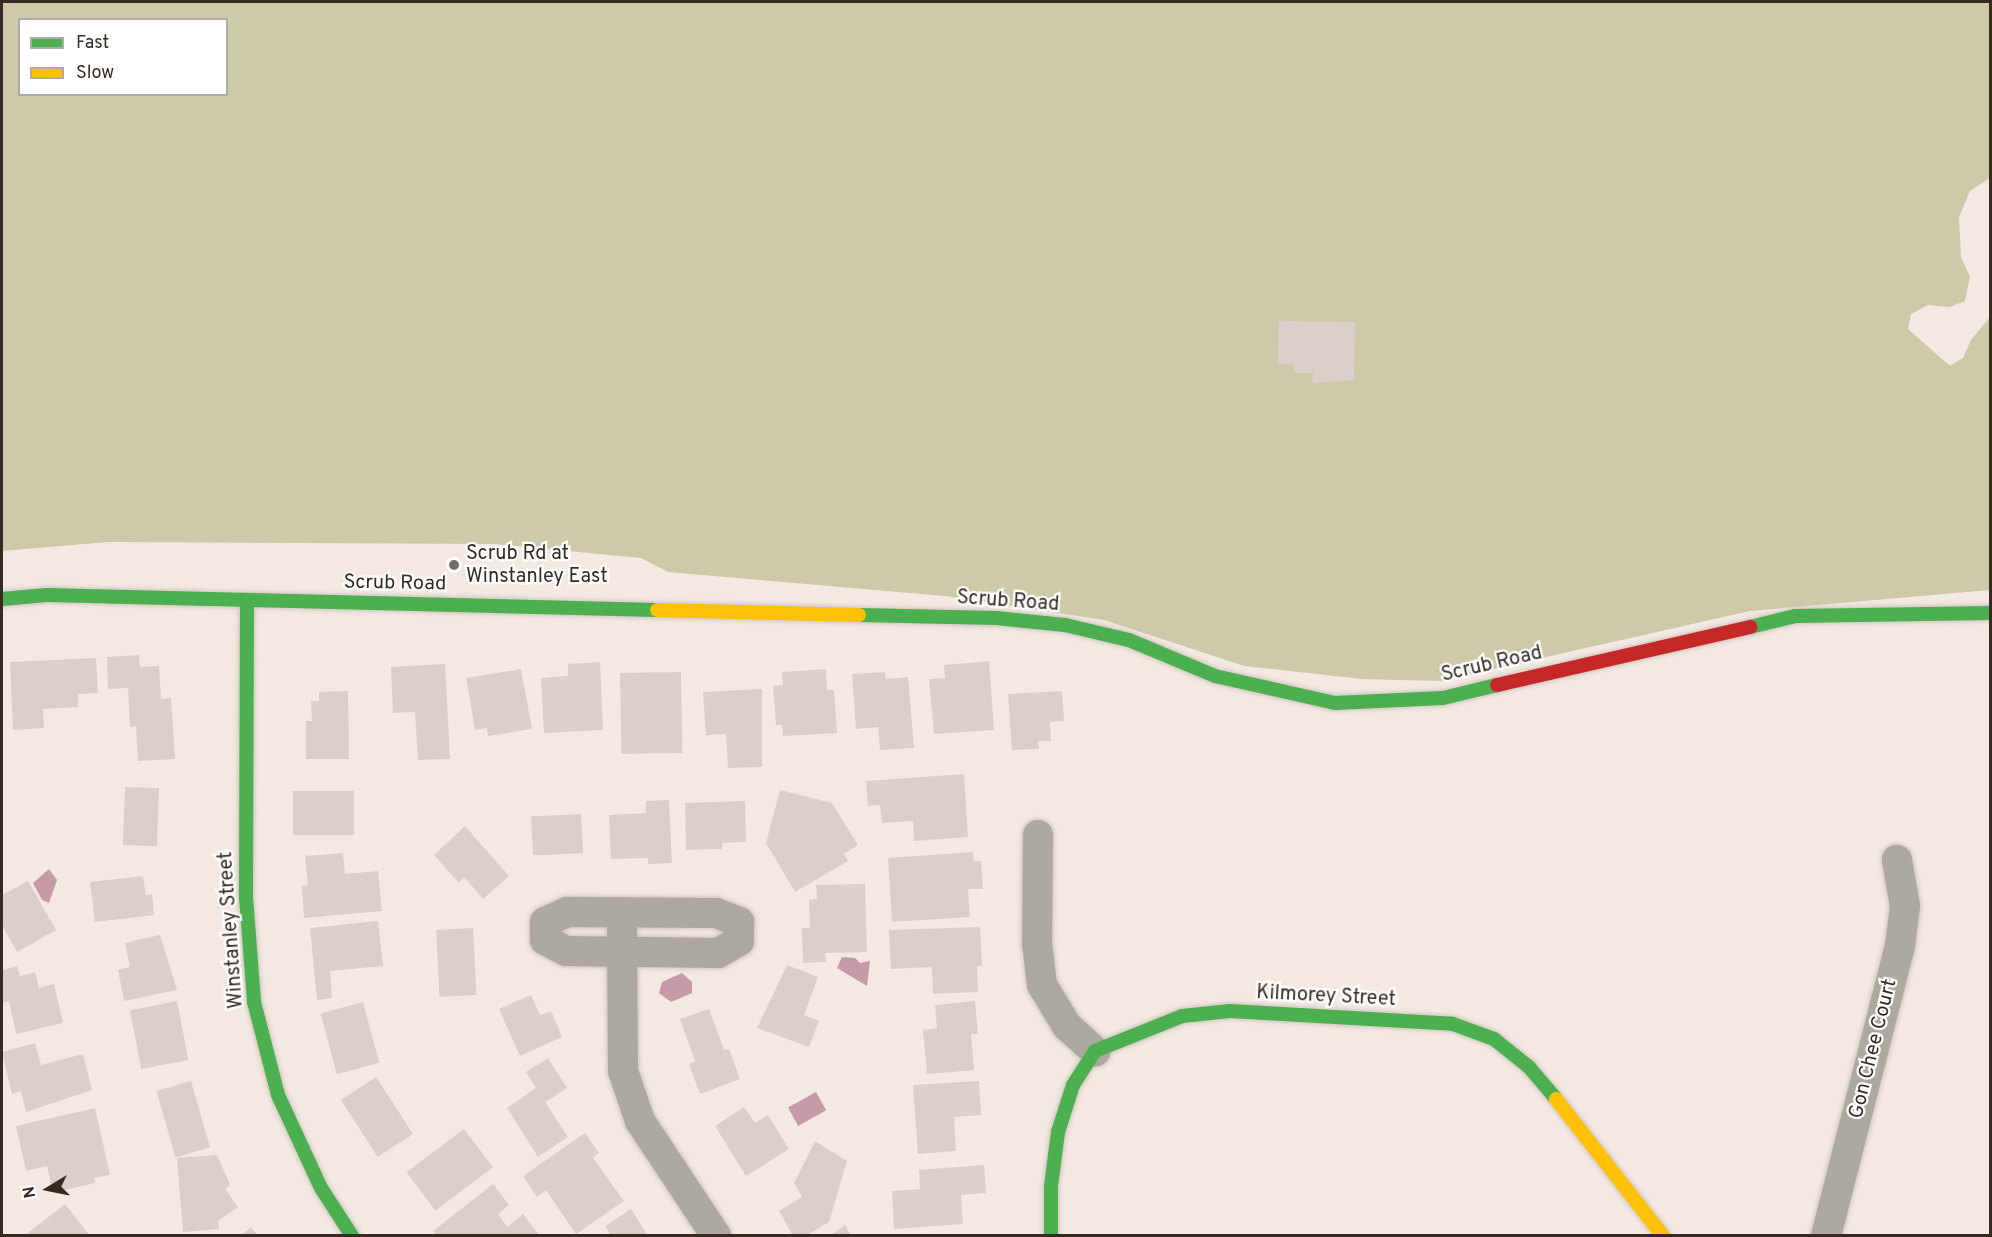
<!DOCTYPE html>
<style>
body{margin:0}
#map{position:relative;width:1992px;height:1237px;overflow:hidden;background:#f4e9e2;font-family:Overpass,sans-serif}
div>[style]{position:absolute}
.forest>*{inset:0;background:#cccaa8}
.water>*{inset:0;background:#c69ba7;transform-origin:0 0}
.building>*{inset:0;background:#dbcfcb;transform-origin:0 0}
.roads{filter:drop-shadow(0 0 2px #d0c7c1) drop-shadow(0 0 2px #d0c7c1)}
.street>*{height:30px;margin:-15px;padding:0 15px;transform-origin:15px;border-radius:15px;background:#ada8a0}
.fast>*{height:14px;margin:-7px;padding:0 7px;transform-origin:7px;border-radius:7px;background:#4caf50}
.slow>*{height:14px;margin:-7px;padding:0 7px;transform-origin:7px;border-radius:7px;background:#ffc107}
.jam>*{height:14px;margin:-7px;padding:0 7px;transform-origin:7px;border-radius:7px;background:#c62828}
.dots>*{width:16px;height:16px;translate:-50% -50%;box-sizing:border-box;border:3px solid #fff;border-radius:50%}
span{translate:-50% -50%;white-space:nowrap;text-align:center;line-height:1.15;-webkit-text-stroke:4.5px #fff;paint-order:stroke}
.poi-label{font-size:20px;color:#362a22}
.left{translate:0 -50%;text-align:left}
.street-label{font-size:20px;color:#362a22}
.frame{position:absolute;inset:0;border:3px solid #362a22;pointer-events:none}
.legend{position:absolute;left:18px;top:18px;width:210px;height:78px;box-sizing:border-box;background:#fff;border:2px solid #afaaa7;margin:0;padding:8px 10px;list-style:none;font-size:18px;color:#362a22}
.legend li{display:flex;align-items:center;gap:12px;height:30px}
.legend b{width:30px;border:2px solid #afaaa7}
.north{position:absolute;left:18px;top:1159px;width:60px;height:60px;-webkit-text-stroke:4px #fff;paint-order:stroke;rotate:260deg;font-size:16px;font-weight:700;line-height:24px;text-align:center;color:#362a22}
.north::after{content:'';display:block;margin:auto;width:21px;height:27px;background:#362a22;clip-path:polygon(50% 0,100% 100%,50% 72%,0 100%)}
</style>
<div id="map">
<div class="forest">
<i style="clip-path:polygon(evenodd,2px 2px,1990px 2px,1990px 178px,1970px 191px,1959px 217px,1961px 257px,1970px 277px,1965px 301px,1950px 307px,1928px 305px,1911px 314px,1908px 329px,1950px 366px,1963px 358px,1971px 340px,1990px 317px,1990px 590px,1750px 611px,1440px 681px,1362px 679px,1244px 666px,1104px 620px,945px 596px,668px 572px,641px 558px,494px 544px,108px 542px,2px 551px,2px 2px,20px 20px,226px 20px,226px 94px,20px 94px,20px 20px)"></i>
</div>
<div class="water">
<i style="clip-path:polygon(49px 869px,57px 880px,49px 903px,42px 900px,33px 883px)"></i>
<i style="clip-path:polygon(842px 957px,855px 958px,860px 963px,870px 961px,867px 986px,837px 968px)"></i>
<i style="clip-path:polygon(682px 973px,692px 982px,692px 993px,671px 1002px,659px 993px,662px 982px)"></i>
<i style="left:816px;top:1092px;width:21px;height:32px;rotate:61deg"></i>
</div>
<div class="building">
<i style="clip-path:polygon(1279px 321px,1355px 322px,1354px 380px,1312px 383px,1313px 373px,1294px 373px,1294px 365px,1278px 364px)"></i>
<i style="clip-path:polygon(139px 655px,140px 667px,159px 666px,161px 699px,171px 698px,175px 759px,138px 761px,136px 726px,130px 727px,128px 688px,108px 689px,107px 657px)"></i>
<i style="clip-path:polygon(96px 658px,98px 693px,78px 694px,78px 707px,43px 709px,44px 728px,13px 730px,10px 662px)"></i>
<i style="clip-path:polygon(989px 661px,994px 730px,934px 734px,929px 679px,945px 678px,944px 665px)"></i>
<i style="clip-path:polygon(600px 662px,603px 730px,544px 733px,541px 678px,568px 676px,568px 664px)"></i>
<i style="clip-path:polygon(445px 664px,450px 759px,418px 760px,415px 712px,393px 713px,391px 667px)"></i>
<i style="clip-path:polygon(521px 669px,532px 729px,488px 736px,487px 728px,475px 730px,466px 678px)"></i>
<i style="clip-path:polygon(826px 669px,827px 690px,834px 690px,837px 733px,783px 736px,782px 725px,776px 725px,773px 686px,783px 685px,782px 672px)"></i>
<i style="left:681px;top:672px;width:81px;height:61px;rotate:89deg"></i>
<i style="clip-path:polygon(885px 672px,886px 679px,908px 677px,914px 748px,880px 750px,878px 727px,856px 729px,852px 674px)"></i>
<i style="clip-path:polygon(762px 689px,762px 767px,728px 768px,726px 734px,706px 735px,703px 692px)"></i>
<i style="clip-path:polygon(348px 691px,349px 759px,306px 759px,306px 721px,312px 721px,311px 701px,319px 701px,319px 692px)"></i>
<i style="clip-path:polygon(1062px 691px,1064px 721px,1050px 722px,1051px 741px,1038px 741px,1039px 749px,1012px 750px,1008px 694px)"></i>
<i style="clip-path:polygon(964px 774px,968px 837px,914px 841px,913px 821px,882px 823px,880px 805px,868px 806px,866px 781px)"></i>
<i style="left:125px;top:787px;width:34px;height:58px;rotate:2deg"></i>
<i style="clip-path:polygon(780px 790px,832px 803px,858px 845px,844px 854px,848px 861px,795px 892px,766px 843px)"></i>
<i style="left:293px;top:791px;width:61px;height:44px"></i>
<i style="clip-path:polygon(669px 800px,672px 863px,648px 864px,648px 858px,611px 859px,609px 815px,646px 813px,646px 801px)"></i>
<i style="clip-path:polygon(745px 801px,746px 842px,722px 843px,722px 849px,686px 850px,685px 803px)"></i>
<i style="left:581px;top:814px;width:39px;height:50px;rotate:87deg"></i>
<i style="clip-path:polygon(465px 826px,509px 876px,483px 899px,464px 877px,459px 883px,434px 855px)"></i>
<i style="clip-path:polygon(973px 852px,974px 861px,981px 861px,983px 889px,968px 889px,970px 917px,892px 922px,888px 858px)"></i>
<i style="clip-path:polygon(343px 853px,345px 874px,378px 871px,382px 911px,304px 918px,302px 886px,308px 885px,305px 856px)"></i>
<i style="clip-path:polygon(143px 876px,146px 895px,152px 894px,154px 915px,95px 922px,90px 882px)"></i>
<i style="clip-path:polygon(28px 881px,56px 930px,17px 952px,2px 925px,2px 895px)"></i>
<i style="clip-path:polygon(865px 884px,867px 952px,825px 953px,826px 962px,803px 963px,802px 928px,810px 928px,809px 900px,817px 899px,816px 885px)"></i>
<i style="clip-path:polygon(378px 921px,383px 966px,330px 971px,332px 998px,317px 1000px,310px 928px)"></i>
<i style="clip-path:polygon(980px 927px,982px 966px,977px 966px,978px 992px,933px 994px,932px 967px,891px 969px,889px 930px)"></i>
<i style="left:473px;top:928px;width:67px;height:37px;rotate:87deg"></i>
<i style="clip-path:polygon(160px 935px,177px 990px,124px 1001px,118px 970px,130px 967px,125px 943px)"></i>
<i style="clip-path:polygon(787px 965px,818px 977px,804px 1015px,819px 1021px,809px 1047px,757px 1028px)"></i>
<i style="clip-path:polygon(17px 966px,20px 976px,35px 972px,39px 988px,54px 984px,63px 1023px,16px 1034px,9px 1001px,2px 1003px,2px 970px)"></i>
<i style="clip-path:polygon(531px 995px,540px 1015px,551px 1011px,562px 1037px,520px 1056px,499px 1009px)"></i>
<i style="left:177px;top:1001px;width:60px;height:48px;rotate:79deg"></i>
<i style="clip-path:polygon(975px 1001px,978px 1034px,971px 1034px,974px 1070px,927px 1074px,923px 1030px,937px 1028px,935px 1005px)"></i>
<i style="left:363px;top:1002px;width:63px;height:44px;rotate:75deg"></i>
<i style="clip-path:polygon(709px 1009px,724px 1050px,729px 1049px,740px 1079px,700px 1094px,689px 1064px,695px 1061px,680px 1019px)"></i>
<i style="clip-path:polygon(35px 1043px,41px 1065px,83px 1054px,92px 1090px,26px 1112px,21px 1091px,12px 1094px,2px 1052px)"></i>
<i style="clip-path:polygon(548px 1058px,567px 1088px,545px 1102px,568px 1137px,538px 1157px,507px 1108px,536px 1088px,526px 1072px)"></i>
<i style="left:376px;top:1077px;width:68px;height:42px;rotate:57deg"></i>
<i style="left:191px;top:1081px;width:69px;height:36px;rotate:74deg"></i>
<i style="clip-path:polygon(979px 1081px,981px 1115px,954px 1117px,956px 1151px,918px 1154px,913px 1085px)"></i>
<i style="clip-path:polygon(744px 1107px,755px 1123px,768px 1115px,789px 1149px,746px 1176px,715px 1126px)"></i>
<i style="clip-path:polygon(95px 1108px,110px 1175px,94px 1178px,95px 1183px,53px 1193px,47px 1166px,26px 1171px,16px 1126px)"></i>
<i style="left:464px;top:1129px;width:48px;height:72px;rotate:53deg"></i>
<i style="clip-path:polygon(585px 1133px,599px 1153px,593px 1158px,624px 1201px,576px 1234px,546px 1190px,537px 1197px,523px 1176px)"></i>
<i style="clip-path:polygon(815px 1141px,847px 1161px,829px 1222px,806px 1236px,793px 1236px,779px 1211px,802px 1197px,794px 1183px)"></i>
<i style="clip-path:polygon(217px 1155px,230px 1185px,225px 1189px,238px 1207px,218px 1221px,219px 1229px,183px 1232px,177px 1158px)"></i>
<i style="clip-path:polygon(984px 1165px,986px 1193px,961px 1195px,963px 1224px,894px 1229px,892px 1191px,920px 1189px,919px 1170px)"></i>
<i style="clip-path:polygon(493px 1184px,509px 1205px,498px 1214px,507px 1227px,523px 1214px,540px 1236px,437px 1236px,433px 1231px)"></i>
<i style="clip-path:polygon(65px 1204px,90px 1236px,24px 1236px)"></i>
<i style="clip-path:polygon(631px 1209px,648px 1236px,611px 1236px,605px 1226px)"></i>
<i style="clip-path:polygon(845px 1225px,851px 1236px,830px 1236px)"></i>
<i style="clip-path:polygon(251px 1227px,258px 1236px,241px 1236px)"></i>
</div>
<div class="roads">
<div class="street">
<i style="left:1038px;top:835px;width:108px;rotate:90.5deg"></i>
<i style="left:1037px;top:943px;width:42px;rotate:83.2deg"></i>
<i style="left:1042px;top:985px;width:48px;rotate:58.6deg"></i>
<i style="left:1067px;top:1026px;width:38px;rotate:42deg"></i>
<i style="left:567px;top:912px;width:149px;rotate:0.4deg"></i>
<i style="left:716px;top:913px;width:25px;rotate:21deg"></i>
<i style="left:739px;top:922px;width:19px;rotate:90deg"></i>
<i style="left:739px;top:941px;width:24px;rotate:150deg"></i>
<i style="left:718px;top:953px;width:152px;rotate:-179.2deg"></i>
<i style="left:566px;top:951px;width:24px;rotate:-152deg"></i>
<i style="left:545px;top:940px;width:18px;rotate:-90deg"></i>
<i style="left:545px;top:922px;width:24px;rotate:-24deg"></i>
<i style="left:622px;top:931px;width:140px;rotate:89.6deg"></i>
<i style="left:623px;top:1071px;width:53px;rotate:71.2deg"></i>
<i style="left:640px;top:1121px;width:138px;rotate:56.5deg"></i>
<i style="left:1826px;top:1236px;width:299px;rotate:-75.7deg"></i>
<i style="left:1900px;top:946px;width:40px;rotate:-82.9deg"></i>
<i style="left:1905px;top:906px;width:47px;rotate:-99.9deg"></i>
</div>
<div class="fast">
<i style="left:2px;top:599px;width:45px;rotate:-5.1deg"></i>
<i style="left:47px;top:595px;width:610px;rotate:1.41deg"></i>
<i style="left:247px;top:600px;width:297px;rotate:90.2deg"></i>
<i style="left:246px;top:897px;width:105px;rotate:85.6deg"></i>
<i style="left:254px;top:1002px;width:96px;rotate:75.5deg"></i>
<i style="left:278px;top:1095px;width:102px;rotate:65.2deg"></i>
<i style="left:321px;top:1188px;width:57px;rotate:57.1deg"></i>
<i style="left:859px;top:615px;width:137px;rotate:1.3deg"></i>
<i style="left:996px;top:618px;width:69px;rotate:5.8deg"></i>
<i style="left:1065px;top:625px;width:66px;rotate:13.2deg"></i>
<i style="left:1129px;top:640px;width:93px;rotate:22.7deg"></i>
<i style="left:1215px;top:676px;width:123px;rotate:12.7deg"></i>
<i style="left:1335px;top:703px;width:108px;rotate:-2.7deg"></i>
<i style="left:1443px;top:698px;width:56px;rotate:-13.5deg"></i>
<i style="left:1750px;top:627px;width:46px;rotate:-13.7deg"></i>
<i style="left:1795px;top:616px;width:195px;rotate:-0.9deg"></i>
<i style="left:1051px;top:1236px;width:50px;rotate:-90deg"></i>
<i style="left:1051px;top:1186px;width:54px;rotate:-82.6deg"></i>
<i style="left:1058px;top:1132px;width:49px;rotate:-72.3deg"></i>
<i style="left:1073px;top:1085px;width:40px;rotate:-57.1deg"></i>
<i style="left:1095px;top:1051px;width:94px;rotate:-21.9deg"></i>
<i style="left:1182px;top:1016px;width:48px;rotate:-5.9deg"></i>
<i style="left:1230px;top:1011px;width:223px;rotate:3.3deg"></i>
<i style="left:1453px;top:1024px;width:44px;rotate:20.1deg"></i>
<i style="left:1494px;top:1039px;width:45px;rotate:38.7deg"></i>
<i style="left:1529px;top:1067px;width:42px;rotate:49.8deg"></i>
</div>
<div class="slow">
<i style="left:657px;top:610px;width:202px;rotate:1.4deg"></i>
<i style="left:1556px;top:1099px;width:174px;rotate:52deg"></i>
</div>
<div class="jam">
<i style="left:1497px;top:685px;width:260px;rotate:-12.9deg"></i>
</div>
</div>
<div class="dots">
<i style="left:454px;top:565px;background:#786d65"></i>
</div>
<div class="poi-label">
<span class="left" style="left:466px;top:566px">Scrub Rd at<br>Winstanley East</span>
</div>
<div class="street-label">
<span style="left:395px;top:584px;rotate:1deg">Scrub Road</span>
<span style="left:1008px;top:602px;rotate:4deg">Scrub Road</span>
<span style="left:1492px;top:665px;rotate:-13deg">Scrub Road</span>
<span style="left:232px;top:930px;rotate:-94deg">Winstanley Street</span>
<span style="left:1326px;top:997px;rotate:3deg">Kilmorey Street</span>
<span style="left:1874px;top:1049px;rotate:-76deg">Gon Chee Court</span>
</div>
<div class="frame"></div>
<ul class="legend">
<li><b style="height:8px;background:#4caf50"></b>Fast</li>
<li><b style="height:8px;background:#ffc107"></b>Slow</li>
</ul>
<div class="north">N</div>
</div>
